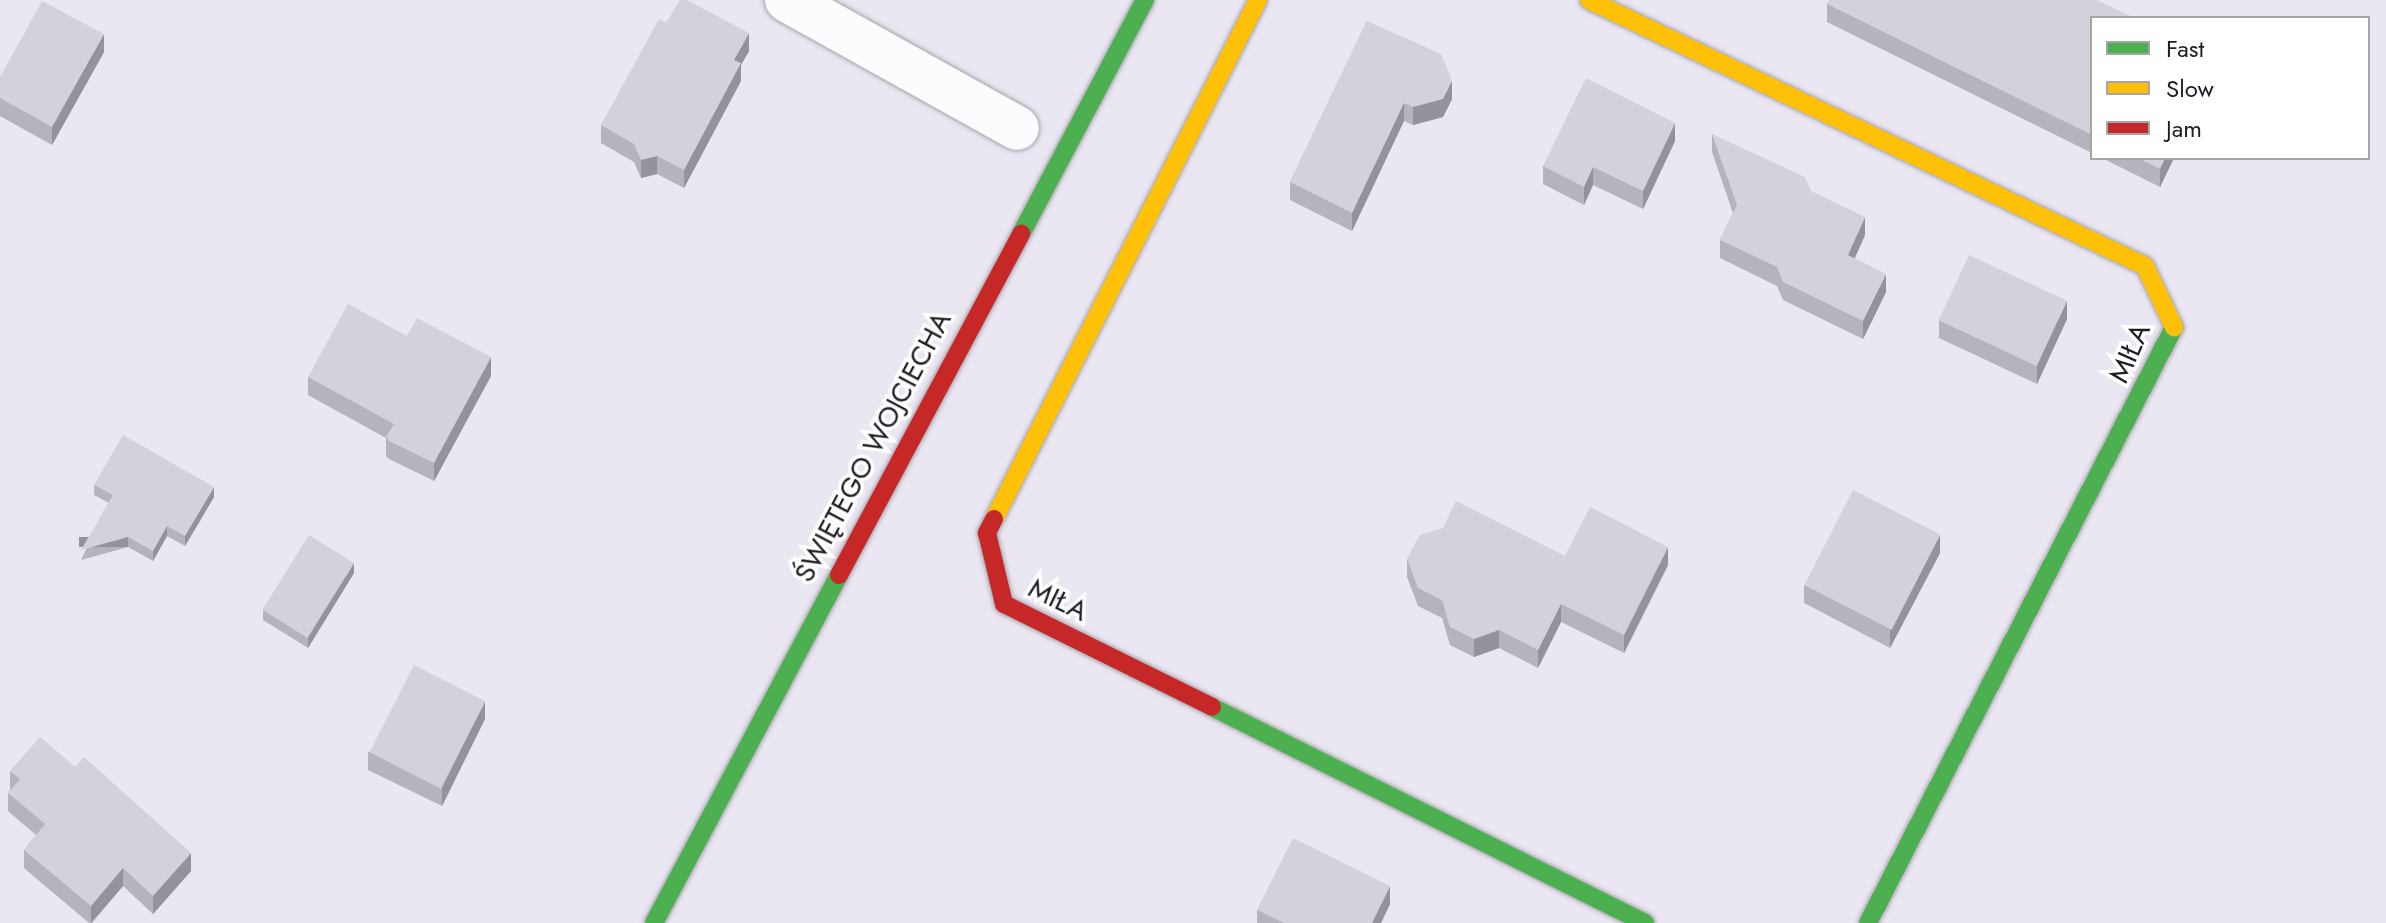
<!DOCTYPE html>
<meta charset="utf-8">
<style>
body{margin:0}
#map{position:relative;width:2386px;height:923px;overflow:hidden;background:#eae7f2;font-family:Jost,sans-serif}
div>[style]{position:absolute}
.roads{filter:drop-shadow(0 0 2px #a7a4ad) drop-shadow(0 0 2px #a7a4ad)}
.street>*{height:44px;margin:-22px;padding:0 22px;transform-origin:22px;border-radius:22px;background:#fcfbfd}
.fast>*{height:18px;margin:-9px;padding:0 9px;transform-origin:9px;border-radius:9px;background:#4caf50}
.slow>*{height:18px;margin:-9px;padding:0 9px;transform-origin:9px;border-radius:9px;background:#ffc107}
.jam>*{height:18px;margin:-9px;padding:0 9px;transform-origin:9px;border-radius:9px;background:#c62828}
.wall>*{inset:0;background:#b6b3bd}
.shaded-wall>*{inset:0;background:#94929a;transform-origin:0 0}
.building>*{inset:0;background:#d4d0dc;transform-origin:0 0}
span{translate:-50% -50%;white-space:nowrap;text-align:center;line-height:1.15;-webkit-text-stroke:7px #fff;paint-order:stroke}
.street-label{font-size:28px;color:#1f1c24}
.legend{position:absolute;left:2090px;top:16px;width:280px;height:144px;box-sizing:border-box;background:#fff;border:2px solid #a5a4a7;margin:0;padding:10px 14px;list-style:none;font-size:24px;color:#1f1c24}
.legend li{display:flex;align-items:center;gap:16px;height:40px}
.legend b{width:40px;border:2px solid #a5a4a7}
</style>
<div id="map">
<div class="roads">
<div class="street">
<i style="left:787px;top:0;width:263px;rotate:29.1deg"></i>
</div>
<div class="fast">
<i style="left:1021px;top:234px;width:265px;rotate:-62.1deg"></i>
<i style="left:1212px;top:707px;width:484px;rotate:26.5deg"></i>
<i style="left:654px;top:923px;width:394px;rotate:-62deg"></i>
<i style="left:1868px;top:923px;width:670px;rotate:-62.82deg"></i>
</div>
<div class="slow">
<i style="left:1589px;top:0;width:616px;rotate:25.57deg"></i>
<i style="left:2145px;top:266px;width:68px;rotate:64.6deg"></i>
<i style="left:994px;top:519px;width:582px;rotate:-63.04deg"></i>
</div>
<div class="jam">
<i style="left:994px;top:519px;width:16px;rotate:117deg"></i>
<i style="left:987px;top:533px;width:73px;rotate:76.5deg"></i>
<i style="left:1004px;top:604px;width:232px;rotate:26.3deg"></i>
<i style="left:839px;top:575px;width:387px;rotate:-61.9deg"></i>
</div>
</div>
<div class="wall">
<i style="clip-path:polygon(1827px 4px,2092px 18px,2092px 153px,1827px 22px)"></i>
<i style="clip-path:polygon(1367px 21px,1452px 99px,1443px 117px,1413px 125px,1404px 121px,1352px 231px,1290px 200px,1290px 182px)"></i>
<i style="clip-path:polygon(666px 23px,749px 51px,741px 65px,741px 81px,684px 188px,657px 174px,641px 178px,634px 162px,601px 143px,601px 125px)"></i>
<i style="clip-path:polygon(104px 52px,52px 145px,0 116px,0 77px)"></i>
<i style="clip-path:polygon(1712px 134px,1811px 191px,1865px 235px,1855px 258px,1886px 292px,1863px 339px,1783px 300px,1777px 286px,1720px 258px,1720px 240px,1733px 213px,1712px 152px)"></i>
<i style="clip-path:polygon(1675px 141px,1643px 209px,1593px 185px,1584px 205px,1543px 184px,1543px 166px)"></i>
<i style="clip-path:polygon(2102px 158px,2174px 158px,2160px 187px)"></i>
<i style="clip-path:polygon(2067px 319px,2037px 384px,1939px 338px,1939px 320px)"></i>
<i style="clip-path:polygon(407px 336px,491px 376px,434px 481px,389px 459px,386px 456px,386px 438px,308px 395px,308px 377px)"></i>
<i style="clip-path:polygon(94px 485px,214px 497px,185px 546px,167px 536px,153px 561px,128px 547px,81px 560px,109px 503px,94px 495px)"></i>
<i style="clip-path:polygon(1940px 553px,1890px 648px,1804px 603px,1804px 585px)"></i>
<i style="clip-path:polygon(1565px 556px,1668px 565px,1624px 653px,1561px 622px,1538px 668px,1499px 648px,1474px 657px,1450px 645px,1442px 618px,1418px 606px,1407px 577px,1407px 559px)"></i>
<i style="clip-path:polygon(354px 573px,308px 648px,263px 620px,263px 610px)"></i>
<i style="clip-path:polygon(485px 719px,442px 806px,368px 770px,368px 752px)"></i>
<i style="clip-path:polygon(10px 771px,191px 871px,153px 914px,123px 886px,92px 923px,89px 923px,24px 868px,24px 850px,36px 835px,8px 811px,8px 793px,10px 789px)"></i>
<i style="clip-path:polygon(1390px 904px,1381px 923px,1257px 923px,1257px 910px)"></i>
</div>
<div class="shaded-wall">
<i style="clip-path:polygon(749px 33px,749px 51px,741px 65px,741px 81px,684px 188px,684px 170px,734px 60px)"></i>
<i style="clip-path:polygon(104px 34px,104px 52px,52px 145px,52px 127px)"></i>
<i style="clip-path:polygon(1452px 81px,1452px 99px,1443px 117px,1413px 125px,1413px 107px)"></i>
<i style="clip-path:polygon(1404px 103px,1404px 121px,1352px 231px,1352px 213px)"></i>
<i style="clip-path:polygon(1675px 123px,1675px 141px,1643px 209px,1643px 191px)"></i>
<i style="clip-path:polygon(657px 156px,657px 174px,641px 178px,641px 160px)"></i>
<i style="clip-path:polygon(2165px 158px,2174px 158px,2160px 187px,2160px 169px)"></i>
<i style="clip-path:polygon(1593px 167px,1593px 185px,1584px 205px,1584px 187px)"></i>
<i style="clip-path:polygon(1865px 217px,1865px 235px,1848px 273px,1848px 255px)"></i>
<i style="clip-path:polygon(1886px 274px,1886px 292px,1863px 339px,1863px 321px)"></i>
<i style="clip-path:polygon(2067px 301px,2067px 319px,2037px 384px,2037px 366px)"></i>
<i style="clip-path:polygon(491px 357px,491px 376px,434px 481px,434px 463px)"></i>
<i style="clip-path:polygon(214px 487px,214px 497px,185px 546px,185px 536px)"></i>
<i style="clip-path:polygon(167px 526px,167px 536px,153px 561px,153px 551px)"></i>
<i style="clip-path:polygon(1940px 535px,1940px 553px,1890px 648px,1890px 629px)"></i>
<i style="left:128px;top:537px;width:10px;height:49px;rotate:90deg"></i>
<i style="clip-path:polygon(1668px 547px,1668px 565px,1624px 653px,1624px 635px)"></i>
<i style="clip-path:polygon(354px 563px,354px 573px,308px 648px,308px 638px)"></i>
<i style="clip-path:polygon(1561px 604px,1561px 622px,1538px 668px,1538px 650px)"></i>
<i style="clip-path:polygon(1499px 630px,1499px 648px,1474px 657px,1474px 639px)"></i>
<i style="clip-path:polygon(485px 701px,485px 719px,442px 806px,442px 788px)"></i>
<i style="clip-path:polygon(191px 853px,191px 871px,153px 914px,153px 896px)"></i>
<i style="clip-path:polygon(123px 868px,123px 886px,91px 923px,91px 906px)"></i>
<i style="clip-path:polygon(1390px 886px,1390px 904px,1381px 923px,1372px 923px)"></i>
</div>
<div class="building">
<i style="clip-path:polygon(680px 0,687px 0,749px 33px,734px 60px,741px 63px,684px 170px,657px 156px,641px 160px,634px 144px,601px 125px,659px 19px,666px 23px)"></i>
<i style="clip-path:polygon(1829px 0,2097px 0,2134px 18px,2092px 18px,2092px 135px,1827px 4px)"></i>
<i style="clip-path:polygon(42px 1px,104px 34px,52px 127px,0 98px,0 77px)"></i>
<i style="clip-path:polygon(1367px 21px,1441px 54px,1452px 81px,1443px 99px,1413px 107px,1404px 103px,1352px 213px,1290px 182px)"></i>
<i style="clip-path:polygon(1586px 78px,1675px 123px,1643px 191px,1593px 167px,1584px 187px,1543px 166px)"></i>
<i style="clip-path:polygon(1712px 134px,1805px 177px,1811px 191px,1865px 217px,1848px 255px,1886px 274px,1863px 321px,1783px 282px,1777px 267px,1720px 240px,1737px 205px)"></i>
<i style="clip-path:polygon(2138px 158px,2165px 158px,2160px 169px)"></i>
<i style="left:1969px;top:255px;width:108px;height:72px;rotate:25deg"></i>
<i style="clip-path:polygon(348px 304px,407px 336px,417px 318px,491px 357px,434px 463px,389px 441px,386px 437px,394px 424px,308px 377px)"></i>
<i style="clip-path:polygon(123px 435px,214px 487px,185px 536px,167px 526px,153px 551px,128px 537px,81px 550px,113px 495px,94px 485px)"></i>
<i style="left:1853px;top:490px;width:98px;height:107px;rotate:27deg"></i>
<i style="clip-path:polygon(1456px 501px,1565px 556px,1590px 507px,1668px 547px,1624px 635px,1561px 604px,1538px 650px,1499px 630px,1474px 639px,1450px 627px,1442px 600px,1418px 588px,1407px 559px,1420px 535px,1443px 528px)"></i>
<i style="left:309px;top:535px;width:53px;height:88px;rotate:32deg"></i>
<i style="left:414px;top:665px;width:80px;height:98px;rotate:27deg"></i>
<i style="clip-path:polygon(40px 737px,75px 767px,84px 757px,191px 853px,153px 896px,123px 868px,91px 906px,24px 850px,45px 824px,8px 793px,20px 779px,10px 771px)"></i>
<i style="clip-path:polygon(1293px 838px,1390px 886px,1372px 923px,1284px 923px,1257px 910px)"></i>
</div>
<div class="street-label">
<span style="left:2130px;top:353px;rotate:-66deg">MIŁA</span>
<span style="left:873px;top:447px;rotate:-62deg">ŚWIĘTEGO WOJCIECHA</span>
<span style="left:1058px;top:600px;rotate:26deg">MIŁA</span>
</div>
<ul class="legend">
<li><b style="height:10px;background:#4caf50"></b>Fast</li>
<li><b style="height:10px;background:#ffc107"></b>Slow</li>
<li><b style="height:10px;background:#c62828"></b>Jam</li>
</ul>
</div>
